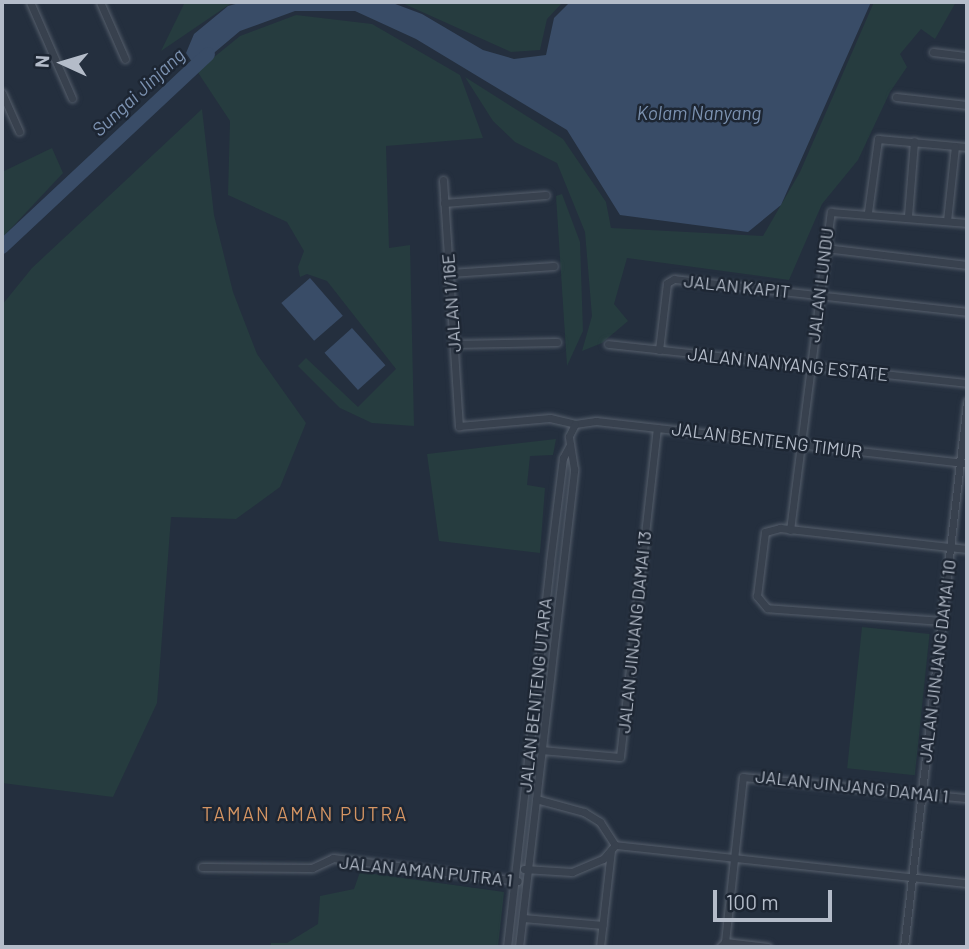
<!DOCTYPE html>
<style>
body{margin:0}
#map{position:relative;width:969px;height:949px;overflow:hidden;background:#242f3e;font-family:Barlow,sans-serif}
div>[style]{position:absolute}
.green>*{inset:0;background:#263c3f;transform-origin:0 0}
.water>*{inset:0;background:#394c67;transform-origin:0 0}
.river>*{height:14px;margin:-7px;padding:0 7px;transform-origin:7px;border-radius:7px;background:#394c67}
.roads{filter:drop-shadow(0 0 2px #565f6c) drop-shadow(0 0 2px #565f6c)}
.minor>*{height:7px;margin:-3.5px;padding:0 3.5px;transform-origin:3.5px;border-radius:3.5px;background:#38414e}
span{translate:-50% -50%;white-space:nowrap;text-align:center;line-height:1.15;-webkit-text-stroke:5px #1d2633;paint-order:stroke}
.street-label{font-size:18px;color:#b4bcc9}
.water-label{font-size:19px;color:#7c92b1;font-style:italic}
.neighbourhood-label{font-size:19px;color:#d59563;letter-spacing:2px}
.frame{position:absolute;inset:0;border:4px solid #b4bcc9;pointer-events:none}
.north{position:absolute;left:28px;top:28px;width:70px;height:70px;-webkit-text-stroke:5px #1d2633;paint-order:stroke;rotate:274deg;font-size:19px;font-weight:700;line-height:28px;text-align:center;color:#b4bcc9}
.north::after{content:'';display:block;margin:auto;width:24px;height:32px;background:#b4bcc9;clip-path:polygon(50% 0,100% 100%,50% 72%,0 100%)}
.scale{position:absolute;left:713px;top:890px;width:119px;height:32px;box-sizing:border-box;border:4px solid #b4bcc9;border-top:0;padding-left:9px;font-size:21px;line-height:24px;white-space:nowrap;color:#b4bcc9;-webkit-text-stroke:5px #1d2633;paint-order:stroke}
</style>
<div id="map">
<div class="green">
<i style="clip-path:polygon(185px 2px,233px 2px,161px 51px)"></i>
<i style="clip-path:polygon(400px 2px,563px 2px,547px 19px,540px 50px,511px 52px)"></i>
<i style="clip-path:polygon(874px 2px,956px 2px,935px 39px,921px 29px,900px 54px,907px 67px,890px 92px,858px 160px,822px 204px,789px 280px,627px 258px,614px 304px,628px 321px,602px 343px,582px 351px,592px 316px,585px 232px,557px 163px,515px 142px,493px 121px,465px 77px,563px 139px,606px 202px,611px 228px,763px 236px,800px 172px)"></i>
<i style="clip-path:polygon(296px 15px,372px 24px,460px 75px,483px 138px,386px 146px,389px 248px,410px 245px,414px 426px,372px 423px,340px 408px,298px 366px,306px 358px,358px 407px,396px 369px,327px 281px,307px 274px,300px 277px,298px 267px,304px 251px,287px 222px,228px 195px,230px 121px,197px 71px,240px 36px)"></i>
<i style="clip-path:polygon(202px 109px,214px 215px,233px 292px,257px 354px,306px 423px,280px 487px,236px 519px,171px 517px,157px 703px,113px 797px,2px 783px,2px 305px,32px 268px)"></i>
<i style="clip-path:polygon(52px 148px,63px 173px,2px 238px,2px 172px)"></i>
<i style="clip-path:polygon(562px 194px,580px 242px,583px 331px,567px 366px,556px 196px)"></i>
<i style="clip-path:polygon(556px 439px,553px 455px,530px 456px,527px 485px,545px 488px,540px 553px,439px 541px,427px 454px)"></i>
<i style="left:862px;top:627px;width:68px;height:142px;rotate:6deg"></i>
<i style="clip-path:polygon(360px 872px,504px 892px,498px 947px,271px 947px,271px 943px,287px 943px,318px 924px,320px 896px,354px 889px)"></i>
</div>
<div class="water">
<i style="clip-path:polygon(243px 2px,390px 2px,422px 14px,483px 50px,514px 59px,546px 55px,554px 18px,570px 2px,871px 2px,781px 205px,748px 232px,620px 215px,567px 130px,416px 39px,355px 11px,295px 11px,240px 31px,196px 68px,186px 53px,194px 34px,228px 6px)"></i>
<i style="left:310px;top:278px;width:50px;height:38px;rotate:49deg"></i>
<i style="left:352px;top:328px;width:50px;height:37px;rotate:48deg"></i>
</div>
<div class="river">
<i style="left:2px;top:247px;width:282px;rotate:-43.1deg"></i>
</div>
<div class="roads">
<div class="minor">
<i style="left:30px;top:2px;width:105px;rotate:66.4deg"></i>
<i style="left:100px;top:2px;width:62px;rotate:66.3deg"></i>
<i style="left:933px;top:52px;width:34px;rotate:7deg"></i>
<i style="left:2px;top:93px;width:42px;rotate:65.9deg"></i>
<i style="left:896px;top:97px;width:71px;rotate:6.4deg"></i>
<i style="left:443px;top:180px;width:247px;rotate:86.3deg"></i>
<i style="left:459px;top:426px;width:91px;rotate:-5deg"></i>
<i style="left:550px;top:418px;width:26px;rotate:13deg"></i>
<i style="left:444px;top:203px;width:102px;rotate:-4.5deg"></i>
<i style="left:868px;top:212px;width:74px;rotate:-82.2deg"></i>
<i style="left:878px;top:139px;width:89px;rotate:5.1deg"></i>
<i style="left:908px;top:216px;width:75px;rotate:-85.4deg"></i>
<i style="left:947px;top:221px;width:75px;rotate:-83.9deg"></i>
<i style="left:825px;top:248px;width:143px;rotate:6.8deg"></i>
<i style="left:450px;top:273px;width:104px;rotate:-3.9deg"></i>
<i style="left:454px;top:344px;width:103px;rotate:-1.1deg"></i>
<i style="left:608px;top:344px;width:361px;rotate:6.2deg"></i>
<i style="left:659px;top:350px;width:67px;rotate:-83.2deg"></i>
<i style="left:667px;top:283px;width:8px;rotate:-30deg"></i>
<i style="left:674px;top:279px;width:295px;rotate:6.4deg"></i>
<i style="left:575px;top:424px;width:21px;rotate:-8deg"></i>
<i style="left:596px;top:421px;width:373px;rotate:6.5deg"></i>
<i style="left:790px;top:530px;width:321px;rotate:-82.7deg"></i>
<i style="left:831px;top:212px;width:136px;rotate:4.6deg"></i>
<i style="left:942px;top:621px;width:175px;rotate:-175.8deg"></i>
<i style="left:767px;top:608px;width:16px;rotate:-130deg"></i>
<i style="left:757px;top:596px;width:64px;rotate:-82.9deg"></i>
<i style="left:765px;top:532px;width:16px;rotate:-15deg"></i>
<i style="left:780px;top:528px;width:188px;rotate:6.4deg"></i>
<i style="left:541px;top:750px;width:79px;rotate:5.1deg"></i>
<i style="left:620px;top:757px;width:331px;rotate:-83.6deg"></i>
<i style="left:536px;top:799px;width:50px;rotate:15.2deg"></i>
<i style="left:584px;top:812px;width:19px;rotate:32deg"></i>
<i style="left:600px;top:822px;width:27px;rotate:57deg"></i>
<i style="left:615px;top:845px;width:354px;rotate:6.2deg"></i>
<i style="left:202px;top:867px;width:110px;rotate:0.5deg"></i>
<i style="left:312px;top:868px;width:23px;rotate:-25deg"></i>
<i style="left:333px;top:858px;width:186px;rotate:7.1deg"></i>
<i style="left:524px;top:869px;width:48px;rotate:3.6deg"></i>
<i style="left:572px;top:872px;width:34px;rotate:-23deg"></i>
<i style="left:603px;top:859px;width:18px;rotate:-49deg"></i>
<i style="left:523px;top:918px;width:80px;rotate:5deg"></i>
<i style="left:725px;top:942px;width:166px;rotate:-83.8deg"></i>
<i style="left:743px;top:777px;width:225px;rotate:5.4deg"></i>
<i style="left:507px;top:947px;width:387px;rotate:-83.6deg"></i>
<i style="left:550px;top:562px;width:105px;rotate:-82.9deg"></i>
<i style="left:563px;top:458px;width:15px;rotate:-62deg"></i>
<i style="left:519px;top:947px;width:481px;rotate:-83.4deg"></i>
<i style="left:574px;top:469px;width:33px;rotate:-99deg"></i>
<i style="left:569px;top:436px;width:13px;rotate:-63deg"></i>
<i style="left:600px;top:947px;width:97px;rotate:-83.5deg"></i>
<i style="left:720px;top:947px;width:7px;rotate:-45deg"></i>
<i style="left:725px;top:942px;width:43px;rotate:6.6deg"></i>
<i style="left:904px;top:947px;width:549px;rotate:-83.41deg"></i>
</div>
</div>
<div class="street-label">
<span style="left:820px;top:285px;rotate:-83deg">JALAN LUNDU</span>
<span style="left:737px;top:286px;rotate:6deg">JALAN KAPIT</span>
<span style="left:451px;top:303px;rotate:-94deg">JALAN 1/16E</span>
<span style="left:788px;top:364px;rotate:6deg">JALAN NANYANG ESTATE</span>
<span style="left:767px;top:440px;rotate:7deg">JALAN BENTENG TIMUR</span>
<span style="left:634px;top:632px;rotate:-84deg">JALAN JINJANG DAMAI 13</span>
<span style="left:937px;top:661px;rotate:-83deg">JALAN JINJANG DAMAI 10</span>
<span style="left:535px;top:695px;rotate:-84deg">JALAN BENTENG UTARA</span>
<span style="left:852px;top:786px;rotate:6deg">JALAN JINJANG DAMAI 1</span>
<span style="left:426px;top:871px;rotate:6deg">JALAN AMAN PUTRA 1</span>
</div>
<div class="water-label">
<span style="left:138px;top:92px;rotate:-43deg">Sungai Jinjang</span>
<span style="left:699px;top:113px">Kolam Nanyang</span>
</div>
<div class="neighbourhood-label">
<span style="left:305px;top:814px">TAMAN AMAN PUTRA</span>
</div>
<div class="frame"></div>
<div class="north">N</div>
<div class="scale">100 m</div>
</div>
